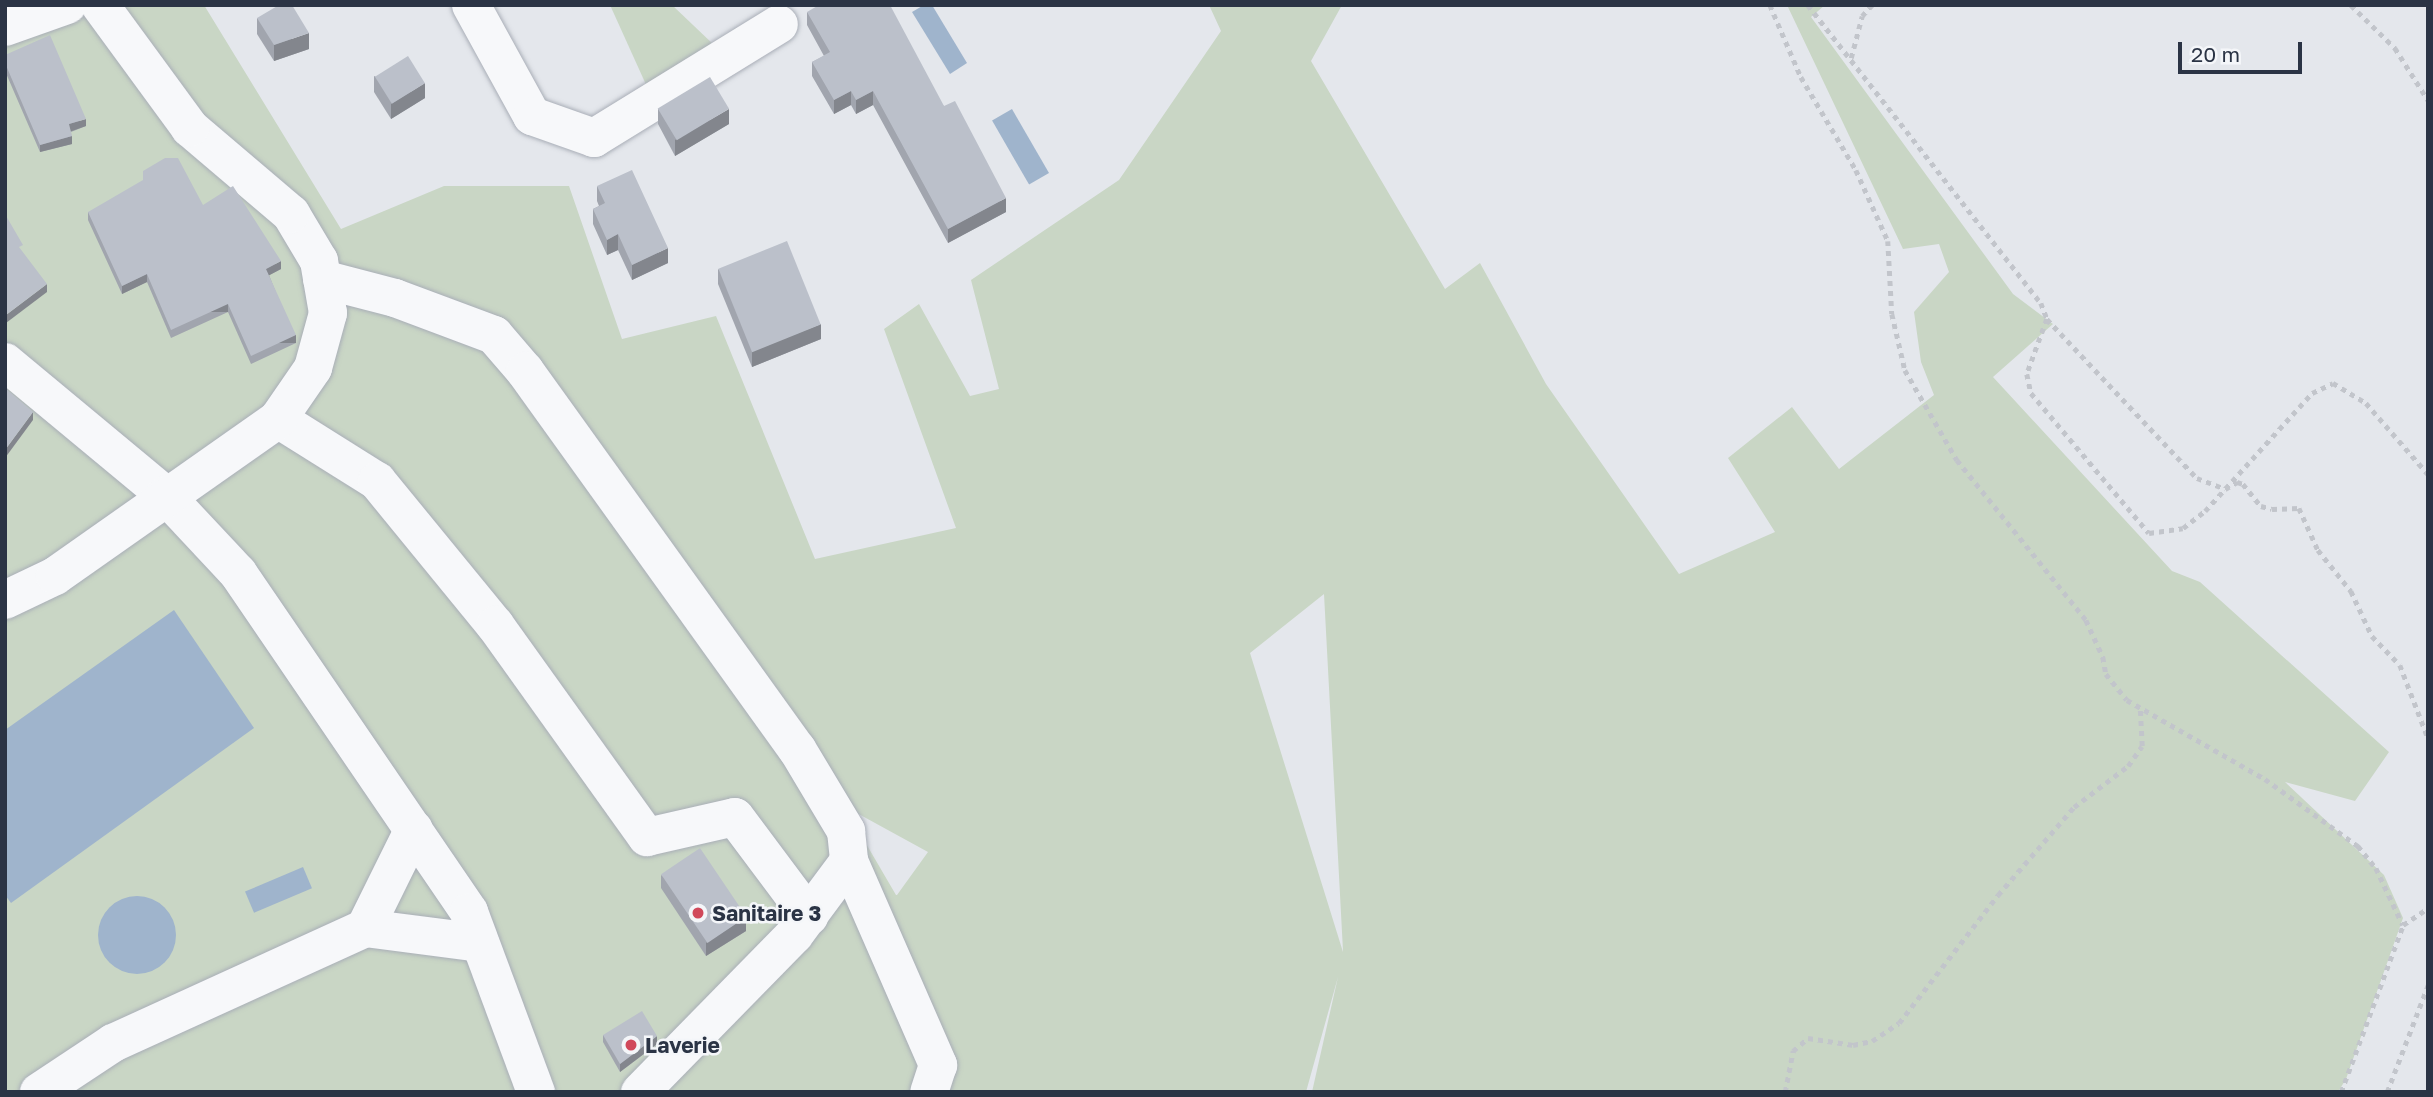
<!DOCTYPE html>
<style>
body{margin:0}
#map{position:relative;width:2433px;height:1097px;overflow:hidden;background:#e4e7ec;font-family:"Golos Text",sans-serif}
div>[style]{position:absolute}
.green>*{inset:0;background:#c9d6c5}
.water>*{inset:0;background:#9fb4cc;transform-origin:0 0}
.round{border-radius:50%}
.path>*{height:4.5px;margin-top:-2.25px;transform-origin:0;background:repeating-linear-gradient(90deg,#c2c5cb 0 5px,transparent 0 10px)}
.roads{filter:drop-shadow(0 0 2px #a9aeb7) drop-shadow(0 0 2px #a9aeb7)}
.minor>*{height:38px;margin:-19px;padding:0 19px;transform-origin:19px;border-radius:19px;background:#f7f8fa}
.wall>*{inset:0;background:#a1a5ae}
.shaded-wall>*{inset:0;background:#83868d;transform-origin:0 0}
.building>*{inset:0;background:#bbc0ca;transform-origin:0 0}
.dots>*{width:19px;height:19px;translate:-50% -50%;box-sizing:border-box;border:4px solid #f4f6f9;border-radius:50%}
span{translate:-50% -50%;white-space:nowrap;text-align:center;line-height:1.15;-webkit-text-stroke:5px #f4f6f9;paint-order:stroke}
.poi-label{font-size:21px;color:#2b3445;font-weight:700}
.left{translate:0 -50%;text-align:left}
.frame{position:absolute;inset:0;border:7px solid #2b3445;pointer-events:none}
.scale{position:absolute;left:2178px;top:42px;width:124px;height:32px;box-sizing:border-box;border:4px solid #2b3445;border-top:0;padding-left:9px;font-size:21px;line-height:24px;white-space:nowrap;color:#2b3445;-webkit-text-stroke:5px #f4f6f9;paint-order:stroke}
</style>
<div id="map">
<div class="green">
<i style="clip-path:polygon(evenodd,5px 5px,204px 5px,341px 229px,444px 186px,569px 186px,622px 339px,716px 316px,815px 559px,956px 528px,884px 329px,919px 304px,970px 396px,999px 389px,971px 280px,1119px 180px,1221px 31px,1209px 5px,1342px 5px,1311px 61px,1445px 289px,1480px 263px,1546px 384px,1679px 574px,1775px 532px,1728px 458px,1792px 407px,1839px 469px,1934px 395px,1921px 362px,1914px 312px,1949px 272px,1939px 244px,1903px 249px,1787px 5px,1825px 5px,1811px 17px,2013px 294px,2053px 324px,1993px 377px,2172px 571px,2200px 582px,2389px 752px,2355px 801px,2285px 782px,2384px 875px,2403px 918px,2346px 1079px,2338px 1092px,1312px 1092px,1338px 977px,1306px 1092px,5px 1092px,5px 5px,1324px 594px,1343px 951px,1343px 952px,1250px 653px,1324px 594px,5px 5px,844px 806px,928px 852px,897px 895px,896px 895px,844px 806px)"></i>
<i style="clip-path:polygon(610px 5px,672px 5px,714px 45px,648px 89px)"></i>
</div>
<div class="water">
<i style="clip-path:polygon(924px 5px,932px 5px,967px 63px,950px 74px,912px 12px)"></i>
<i style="left:1012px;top:109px;width:74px;height:23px;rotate:60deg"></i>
<i style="clip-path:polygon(174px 610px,254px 728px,11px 903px,5px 895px,5px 730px)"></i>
<i style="left:303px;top:867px;width:23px;height:63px;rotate:67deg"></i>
<i class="round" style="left:98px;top:896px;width:78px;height:78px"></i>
</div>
<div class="path">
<i style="left:1770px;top:5px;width:78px;rotate:66.7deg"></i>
<i style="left:1801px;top:77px;width:108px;rotate:59.4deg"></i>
<i style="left:1856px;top:170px;width:78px;rotate:65.7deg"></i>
<i style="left:1888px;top:241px;width:73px;rotate:86.9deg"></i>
<i style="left:1892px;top:314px;width:57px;rotate:76.9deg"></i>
<i style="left:1905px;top:370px;width:104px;rotate:60deg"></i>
<i style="left:1957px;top:460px;width:206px;rotate:51.1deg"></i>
<i style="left:2086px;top:620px;width:41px;rotate:65.3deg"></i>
<i style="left:2103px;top:657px;width:17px;rotate:80deg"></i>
<i style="left:2106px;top:674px;width:33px;rotate:51deg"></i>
<i style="left:2127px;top:700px;width:159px;rotate:29.8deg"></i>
<i style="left:2265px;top:779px;width:115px;rotate:35.8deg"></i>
<i style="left:2358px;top:846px;width:28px;rotate:51deg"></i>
<i style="left:2376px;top:868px;width:63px;rotate:64.7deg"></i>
<i style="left:1808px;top:5px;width:378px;rotate:52deg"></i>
<i style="left:2041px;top:303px;width:17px;rotate:69deg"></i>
<i style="left:2047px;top:319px;width:59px;rotate:110deg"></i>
<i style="left:2027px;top:374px;width:19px;rotate:78deg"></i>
<i style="left:2031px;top:393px;width:183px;rotate:49.9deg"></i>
<i style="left:2149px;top:533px;width:34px;rotate:-8deg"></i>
<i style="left:2183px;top:528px;width:28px;rotate:-38deg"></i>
<i style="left:2205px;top:511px;width:159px;rotate:-47.8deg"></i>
<i style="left:2312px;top:393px;width:23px;rotate:-25deg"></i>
<i style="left:2333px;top:383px;width:39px;rotate:31deg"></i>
<i style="left:2366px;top:403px;width:94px;rotate:48.9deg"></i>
<i style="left:2351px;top:5px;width:62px;rotate:44.3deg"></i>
<i style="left:2395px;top:48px;width:62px;rotate:57.6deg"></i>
<i style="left:1851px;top:58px;width:43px;rotate:-75.3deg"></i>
<i style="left:1862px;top:16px;width:15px;rotate:-48deg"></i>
<i style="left:2047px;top:319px;width:219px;rotate:46.7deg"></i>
<i style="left:2197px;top:478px;width:30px;rotate:21deg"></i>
<i style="left:2225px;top:489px;width:14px;rotate:-30deg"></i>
<i style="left:2237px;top:482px;width:6px;rotate:18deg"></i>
<i style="left:2243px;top:484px;width:28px;rotate:51deg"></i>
<i style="left:2261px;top:506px;width:11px;rotate:15deg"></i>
<i style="left:2272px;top:509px;width:27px;rotate:-2deg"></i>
<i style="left:2299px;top:508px;width:46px;rotate:65.7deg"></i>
<i style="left:2318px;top:550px;width:53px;rotate:51.2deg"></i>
<i style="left:2351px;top:591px;width:50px;rotate:65deg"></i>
<i style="left:2372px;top:636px;width:40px;rotate:46deg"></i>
<i style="left:2400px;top:665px;width:78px;rotate:69deg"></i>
<i style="left:1785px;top:1092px;width:42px;rotate:-79deg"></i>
<i style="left:1793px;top:1051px;width:20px;rotate:-41deg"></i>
<i style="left:1808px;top:1038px;width:46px;rotate:8.8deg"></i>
<i style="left:1853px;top:1045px;width:19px;rotate:-12deg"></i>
<i style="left:1872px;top:1041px;width:32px;rotate:-34deg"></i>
<i style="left:1899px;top:1023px;width:162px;rotate:-52.3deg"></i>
<i style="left:1998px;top:895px;width:116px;rotate:-49.2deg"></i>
<i style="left:2074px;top:807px;width:68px;rotate:-37.2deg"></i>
<i style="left:2128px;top:766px;width:24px;rotate:-55deg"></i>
<i style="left:2142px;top:746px;width:39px;rotate:-93deg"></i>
<i style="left:2341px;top:1092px;width:178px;rotate:-69.6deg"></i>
<i style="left:2403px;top:925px;width:30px;rotate:-34deg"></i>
<i style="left:2387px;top:1092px;width:115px;rotate:-69deg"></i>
</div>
<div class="roads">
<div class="minor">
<i style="left:471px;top:5px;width:127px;rotate:61.2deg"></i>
<i style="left:532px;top:116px;width:66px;rotate:19.5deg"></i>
<i style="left:594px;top:138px;width:217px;rotate:-31.6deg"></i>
<i style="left:5px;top:27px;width:66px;rotate:-19.5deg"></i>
<i style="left:322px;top:279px;width:75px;rotate:14.6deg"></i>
<i style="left:395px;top:298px;width:106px;rotate:20.5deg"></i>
<i style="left:494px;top:335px;width:48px;rotate:49.3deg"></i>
<i style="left:525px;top:371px;width:466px;rotate:54.3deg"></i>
<i style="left:797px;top:749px;width:96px;rotate:59.1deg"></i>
<i style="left:846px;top:831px;width:30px;rotate:84deg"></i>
<i style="left:849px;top:861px;width:92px;rotate:126.6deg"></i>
<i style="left:794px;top:935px;width:220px;rotate:134.4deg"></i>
<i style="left:5px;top:362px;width:208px;rotate:39.7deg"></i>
<i style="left:165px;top:495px;width:107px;rotate:46.9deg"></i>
<i style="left:238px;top:573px;width:410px;rotate:55.7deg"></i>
<i style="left:469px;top:912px;width:192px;rotate:69.6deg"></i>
<i style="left:278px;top:419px;width:117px;rotate:32.1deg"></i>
<i style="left:377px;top:481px;width:186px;rotate:50.7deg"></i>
<i style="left:495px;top:625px;width:261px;rotate:54.4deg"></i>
<i style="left:647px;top:837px;width:90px;rotate:-12.8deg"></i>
<i style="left:735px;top:817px;width:124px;rotate:53.2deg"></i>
<i style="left:5px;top:600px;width:55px;rotate:-25.6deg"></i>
<i style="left:55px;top:576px;width:273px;rotate:-35.1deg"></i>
<i style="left:278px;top:419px;width:62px;rotate:-55.5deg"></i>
<i style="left:313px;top:368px;width:57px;rotate:-74.7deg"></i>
<i style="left:328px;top:313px;width:53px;rotate:-99.8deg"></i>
<i style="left:319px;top:261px;width:55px;rotate:-120.8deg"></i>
<i style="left:291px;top:214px;width:133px;rotate:-139.6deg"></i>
<i style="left:190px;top:128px;width:152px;rotate:-126.2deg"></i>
<i style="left:849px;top:861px;width:223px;rotate:66.4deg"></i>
<i style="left:938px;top:1065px;width:28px;rotate:108deg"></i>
<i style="left:365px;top:928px;width:110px;rotate:-63.7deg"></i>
<i style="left:39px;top:1092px;width:89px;rotate:-33.5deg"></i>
<i style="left:113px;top:1043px;width:277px;rotate:-24.5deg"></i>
<i style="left:365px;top:928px;width:116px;rotate:7.4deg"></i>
</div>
</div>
<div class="wall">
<i style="clip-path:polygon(807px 12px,944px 106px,1006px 212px,948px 243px,873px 105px,856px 114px,851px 105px,834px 114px,812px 76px,812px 62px,824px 56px,807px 25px)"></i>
<i style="clip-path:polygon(257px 18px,309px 49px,274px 61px,257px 34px)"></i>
<i style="clip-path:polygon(5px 55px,86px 126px,71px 132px,72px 144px,40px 152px,5px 71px)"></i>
<i style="clip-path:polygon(374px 76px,425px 98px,391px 119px,374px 92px)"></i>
<i style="clip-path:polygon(658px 109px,729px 124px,675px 156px,658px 124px)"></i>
<i style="clip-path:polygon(597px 186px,668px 263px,632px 280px,618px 250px,607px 255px,593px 224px,593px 209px,599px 206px,597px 201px)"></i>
<i style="clip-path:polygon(203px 205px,281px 269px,269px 275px,296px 343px,251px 364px,228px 312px,171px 338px,147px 282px,122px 294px,88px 220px,88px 212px)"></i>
<i style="clip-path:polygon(718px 269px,821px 339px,752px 367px,718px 284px)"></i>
<i style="clip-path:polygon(661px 875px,746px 931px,706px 956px,661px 888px)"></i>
<i style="clip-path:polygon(603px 1035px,657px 1044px,620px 1072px,603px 1042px)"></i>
</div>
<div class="shaded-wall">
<i style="clip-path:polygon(309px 33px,309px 49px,274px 61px,274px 45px)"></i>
<i style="clip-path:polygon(425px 83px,425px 98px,391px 119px,391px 104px)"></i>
<i style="clip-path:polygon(851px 91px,851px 105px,834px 114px,834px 100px)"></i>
<i style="clip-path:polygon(873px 91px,873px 105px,856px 114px,856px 100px)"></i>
<i style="clip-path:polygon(729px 109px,729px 124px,675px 156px,675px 140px)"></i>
<i style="clip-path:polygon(86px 119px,86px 126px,69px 132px,69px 124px)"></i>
<i style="clip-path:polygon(72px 136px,72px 144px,40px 152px,40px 145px)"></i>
<i style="clip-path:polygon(1006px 198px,1006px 212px,948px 243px,948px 229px)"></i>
<i style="clip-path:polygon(618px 234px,618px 250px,607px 255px,607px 240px)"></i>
<i style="clip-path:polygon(668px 248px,668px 263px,632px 280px,632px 265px)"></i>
<i style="clip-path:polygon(281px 261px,281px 269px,266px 277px,266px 269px)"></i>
<i style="clip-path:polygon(147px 274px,147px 282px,122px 294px,122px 286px)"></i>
<i style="clip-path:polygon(47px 284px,47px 292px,6px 323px,6px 315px)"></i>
<i style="left:228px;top:304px;width:8px;height:63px;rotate:90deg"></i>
<i style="clip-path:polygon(821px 324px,821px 339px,752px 367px,752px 351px)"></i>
<i style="left:296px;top:335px;width:8px;height:50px;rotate:90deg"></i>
<i style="clip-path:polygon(33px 412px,33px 420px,5px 458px,5px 450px)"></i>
<i style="clip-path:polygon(746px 917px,746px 931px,706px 956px,706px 943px)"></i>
<i style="clip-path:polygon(657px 1036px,657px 1044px,620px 1072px,620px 1064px)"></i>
</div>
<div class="building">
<i style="clip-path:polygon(279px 5px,292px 5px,309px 33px,274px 45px,257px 18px)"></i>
<i style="clip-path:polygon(819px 5px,890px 5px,944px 106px,955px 101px,1006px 198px,948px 229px,873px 91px,856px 100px,851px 91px,834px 100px,812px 62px,830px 52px,807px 12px)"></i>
<i style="clip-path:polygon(50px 35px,86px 119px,69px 124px,72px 136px,40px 145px,5px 63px,5px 55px)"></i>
<i style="left:408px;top:56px;width:32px;height:39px;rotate:58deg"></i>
<i style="left:710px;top:77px;width:37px;height:61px;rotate:59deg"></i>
<i style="clip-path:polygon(165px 158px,178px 158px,203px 205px,233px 186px,281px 261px,266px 269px,296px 335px,251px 356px,228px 304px,171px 330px,147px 274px,122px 286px,88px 212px,143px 180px,143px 171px)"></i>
<i style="clip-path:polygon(632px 170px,668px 248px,632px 265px,618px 234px,607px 240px,593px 209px,605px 203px,597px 186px)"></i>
<i style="clip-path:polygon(5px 214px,23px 245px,19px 247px,47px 284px,6px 315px,5px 313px)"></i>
<i style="left:787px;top:241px;width:90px;height:74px;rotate:68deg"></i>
<i style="clip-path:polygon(5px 388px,33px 412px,5px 450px)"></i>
<i style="left:700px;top:848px;width:83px;height:47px;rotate:56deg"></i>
<i style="clip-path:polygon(642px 1011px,657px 1036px,620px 1064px,603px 1035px)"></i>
</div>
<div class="dots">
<i style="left:698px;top:913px;background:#d1495b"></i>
<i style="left:631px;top:1045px;background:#d1495b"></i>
</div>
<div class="poi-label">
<span class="left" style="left:712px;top:913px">Sanitaire 3</span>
<span class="left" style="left:645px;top:1045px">Laverie</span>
</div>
<div class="frame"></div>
<div class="scale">20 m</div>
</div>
